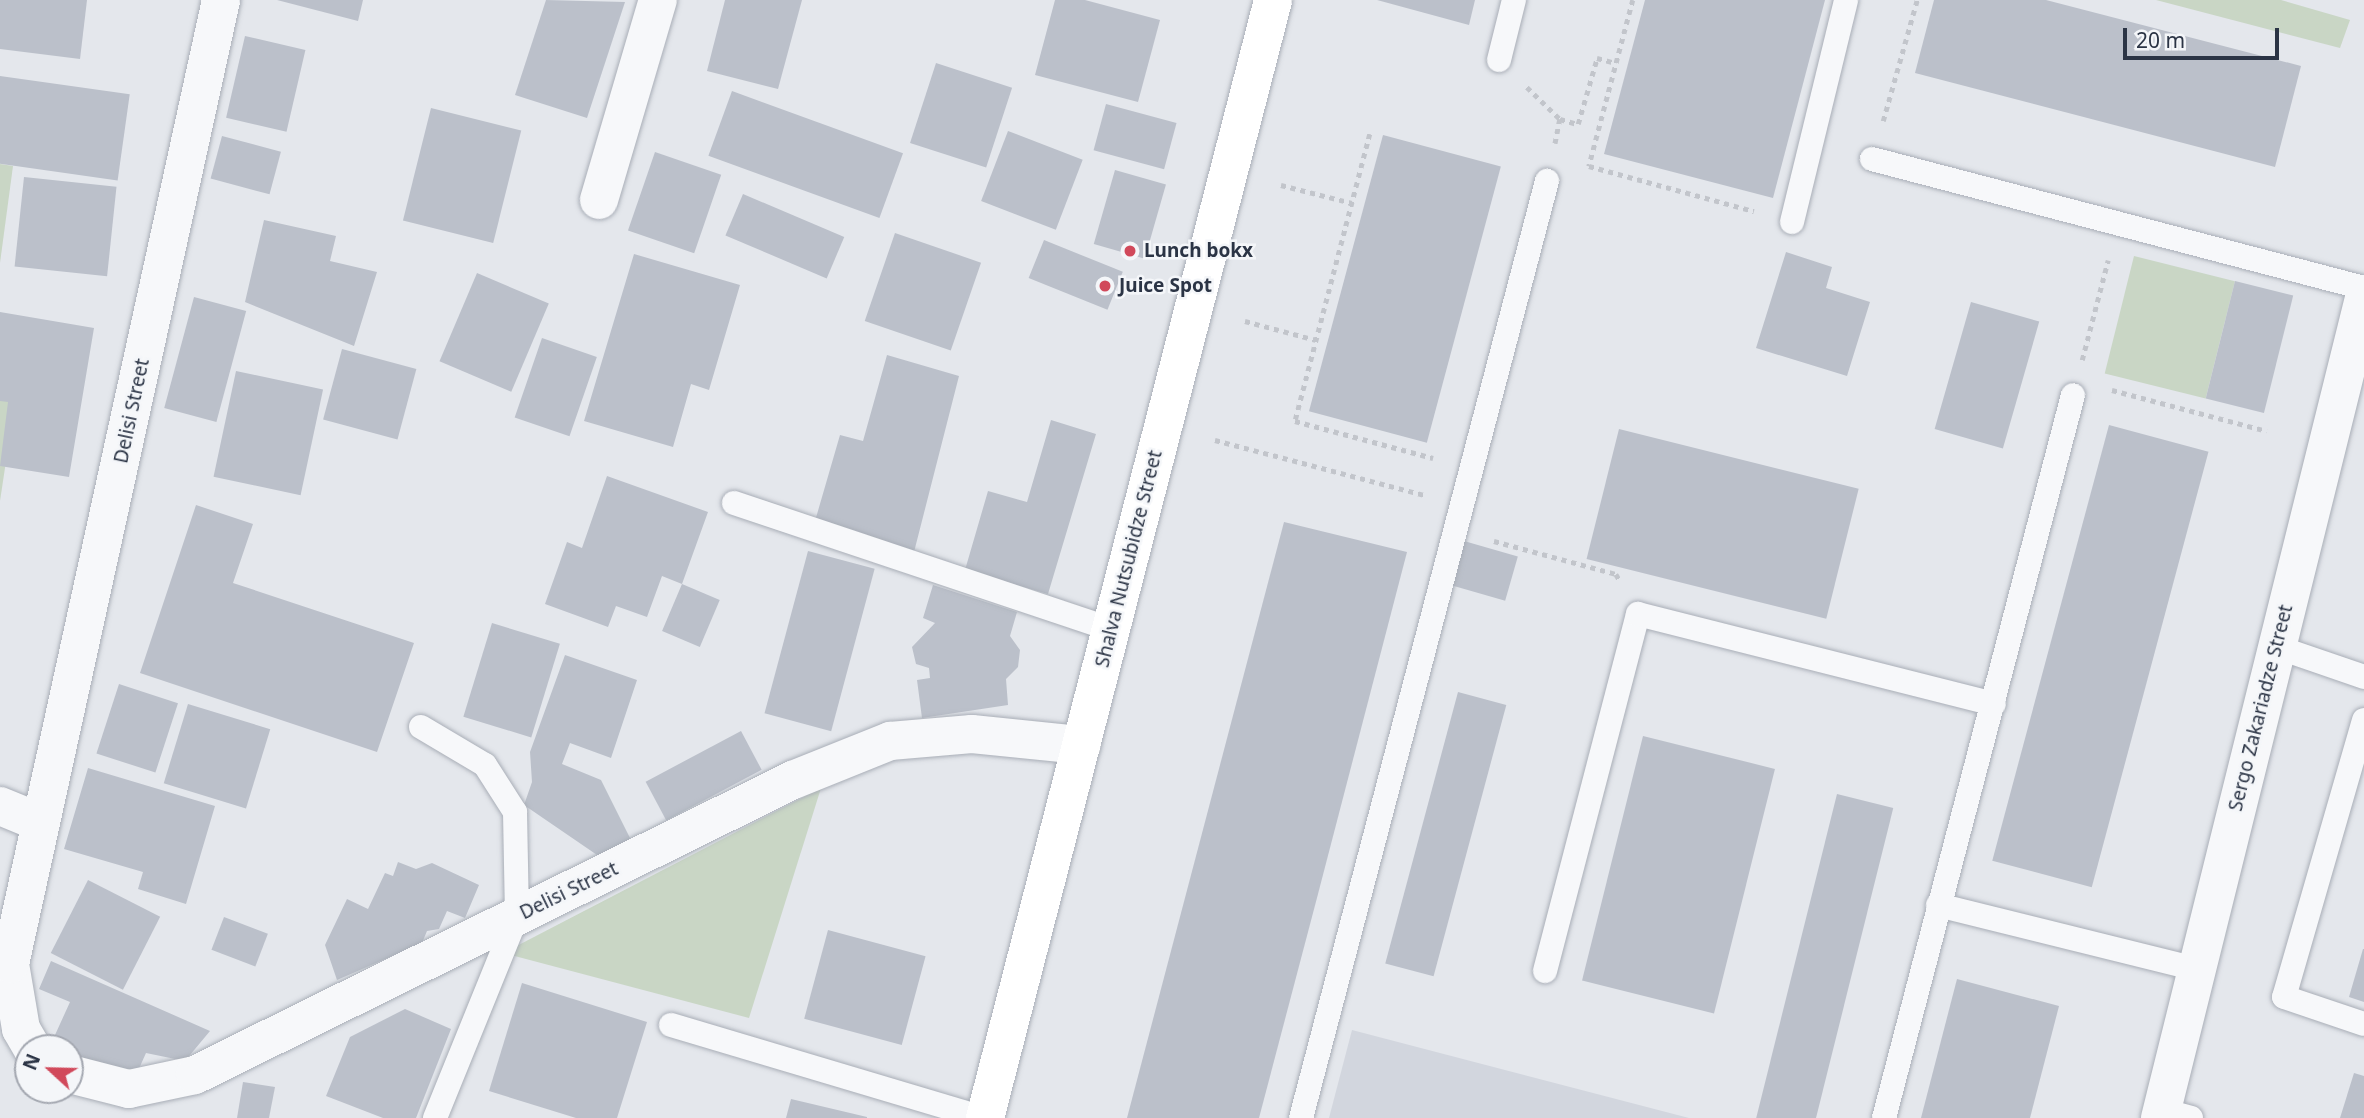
<!DOCTYPE html>
<style>
body{margin:0}
#map{position:relative;width:2364px;height:1118px;overflow:hidden;background:#e4e7ec;font-family:"Noto Sans",sans-serif}
div>[style]{position:absolute}
.built>*{inset:0;background:#d2d6de}
.green>*{inset:0;background:#c9d6c5;transform-origin:0 0}
.building>*{inset:0;background:#bbc0ca;transform-origin:0 0}
.path>*{height:4.5px;margin-top:-2.25px;transform-origin:0;background:repeating-linear-gradient(90deg,#c2c5cb 0 5px,transparent 0 10px)}
.roads{filter:drop-shadow(0 0 2px #a9aeb7) drop-shadow(0 0 2px #a9aeb7)}
.lane>*{height:24px;margin:-12px;padding:0 12px;transform-origin:12px;border-radius:12px;background:#f7f8fa}
.street>*{height:38px;margin:-19px;padding:0 19px;transform-origin:19px;border-radius:19px;background:#f7f8fa}
.secondary>*{height:38px;margin:-19px;padding:0 19px;transform-origin:19px;border-radius:19px;background:#fff}
.dots>*{width:19px;height:19px;translate:-50% -50%;box-sizing:border-box;border:4px solid #f4f6f9;border-radius:50%}
span{translate:-50% -50%;white-space:nowrap;text-align:center;line-height:1.15;-webkit-text-stroke:5px #f4f6f9;paint-order:stroke}
.poi-label{font-size:19px;color:#2b3445;font-weight:700}
.left{translate:0 -50%;text-align:left}
.street-label{font-size:19px;color:#2b3445}
.north{position:absolute;left:14px;top:1034px;width:70px;height:70px;box-sizing:border-box;background:#f4f6f9;border:2px solid #a4a8b1;border-radius:50%;rotate:292deg;font-size:19px;font-weight:700;line-height:28px;text-align:center;color:#2b3445}
.north::after{content:'';display:block;margin:auto;width:24px;height:32px;background:#d1495b;clip-path:polygon(50% 0,100% 100%,50% 72%,0 100%)}
.scale{position:absolute;left:2123px;top:28px;width:156px;height:32px;box-sizing:border-box;border:4px solid #2b3445;border-top:0;padding-left:9px;font-size:21px;line-height:24px;white-space:nowrap;color:#2b3445;-webkit-text-stroke:5px #f4f6f9;paint-order:stroke}
</style>
<div id="map">
<div class="built">
<i style="clip-path:polygon(1352px 1030px,1689px 1118px,1329px 1118px)"></i>
</div>
<div class="green">
<i style="clip-path:polygon(2156px 0,2281px 0,2350px 20px,2340px 48px)"></i>
<i style="clip-path:polygon(0 164px,13px 166px,0 263px)"></i>
<i style="left:2134px;top:256px;width:104px;height:121px;rotate:14deg"></i>
<i style="clip-path:polygon(0 393px,16px 395px,0 501px)"></i>
<i style="clip-path:polygon(821px 788px,749px 1018px,503px 953px)"></i>
</div>
<div class="building">
<i style="clip-path:polygon(0 0,87px 0,80px 59px,0 49px)"></i>
<i style="clip-path:polygon(277px 0,363px 0,358px 21px)"></i>
<i style="clip-path:polygon(546px 0,625px 2px,587px 118px,515px 95px)"></i>
<i style="clip-path:polygon(725px 0,802px 0,778px 89px,707px 71px)"></i>
<i style="clip-path:polygon(1055px 0,1085px 0,1160px 20px,1138px 102px,1035px 75px)"></i>
<i style="clip-path:polygon(1377px 0,1475px 0,1469px 25px)"></i>
<i style="clip-path:polygon(1645px 0,1825px 0,1773px 198px,1604px 154px)"></i>
<i style="clip-path:polygon(1934px 0,2046px 0,2301px 66px,2275px 167px,1915px 73px)"></i>
<i style="left:245px;top:36px;width:62px;height:84px;rotate:13deg"></i>
<i style="left:936px;top:63px;width:80px;height:84px;rotate:18deg"></i>
<i style="left:0;top:76px;width:131px;height:87px;rotate:8deg"></i>
<i style="left:732px;top:91px;width:182px;height:69px;rotate:20deg"></i>
<i style="left:1106px;top:104px;width:73px;height:48px;rotate:15deg"></i>
<i style="left:431px;top:108px;width:93px;height:116px;rotate:14deg"></i>
<i style="left:1008px;top:131px;width:80px;height:75px;rotate:21deg"></i>
<i style="left:1383px;top:135px;width:122px;height:286px;rotate:15deg"></i>
<i style="left:222px;top:136px;width:61px;height:44px;rotate:15deg"></i>
<i style="left:655px;top:152px;width:70px;height:83px;rotate:19deg"></i>
<i style="left:1115px;top:170px;width:53px;height:77px;rotate:16deg"></i>
<i style="left:24px;top:177px;width:93px;height:90px;rotate:6deg"></i>
<i style="left:743px;top:194px;width:110px;height:45px;rotate:23deg"></i>
<i style="clip-path:polygon(264px 220px,336px 236px,330px 261px,377px 272px,354px 346px,245px 302px)"></i>
<i style="left:895px;top:233px;width:91px;height:93px;rotate:19deg"></i>
<i style="left:1044px;top:240px;width:85px;height:41px;rotate:22deg"></i>
<i style="clip-path:polygon(1786px 252px,1832px 267px,1826px 288px,1870px 302px,1847px 376px,1756px 348px)"></i>
<i style="clip-path:polygon(634px 254px,740px 285px,709px 390px,691px 384px,673px 447px,584px 421px)"></i>
<i style="left:477px;top:273px;width:78px;height:96px;rotate:23deg"></i>
<i style="left:2235px;top:281px;width:60px;height:121px;rotate:14deg"></i>
<i style="left:194px;top:297px;width:54px;height:115px;rotate:15deg"></i>
<i style="left:1971px;top:302px;width:71px;height:132px;rotate:16deg"></i>
<i style="clip-path:polygon(0 312px,94px 328px,69px 477px,0 466px,8px 402px,0 401px)"></i>
<i style="left:542px;top:338px;width:58px;height:84px;rotate:19deg"></i>
<i style="left:342px;top:349px;width:77px;height:73px;rotate:15deg"></i>
<i style="clip-path:polygon(887px 355px,959px 376px,913px 556px,813px 528px,840px 435px,863px 441px)"></i>
<i style="left:236px;top:371px;width:89px;height:108px;rotate:12deg"></i>
<i style="clip-path:polygon(1051px 420px,1096px 434px,1048px 594px,965px 570px,988px 491px,1027px 502px)"></i>
<i style="left:2109px;top:425px;width:103px;height:451px;rotate:15deg"></i>
<i style="left:1619px;top:429px;width:247px;height:134px;rotate:14deg"></i>
<i style="clip-path:polygon(607px 476px,708px 512px,682px 584px,662px 576px,647px 617px,616px 606px,608px 627px,545px 604px,567px 542px,582px 548px)"></i>
<i style="clip-path:polygon(196px 505px,253px 524px,233px 583px,414px 643px,377px 752px,140px 673px)"></i>
<i style="clip-path:polygon(1284px 522px,1407px 552px,1318px 894px,1259px 1118px,1127px 1118px)"></i>
<i style="left:1464px;top:541px;width:56px;height:46px;rotate:16deg"></i>
<i style="left:808px;top:551px;width:69px;height:168px;rotate:15deg"></i>
<i style="left:682px;top:584px;width:41px;height:51px;rotate:23deg"></i>
<i style="clip-path:polygon(933px 585px,1017px 612px,1010px 636px,1020px 650px,1018px 667px,1006px 679px,1008px 705px,922px 718px,917px 680px,930px 678px,929px 668px,916px 664px,912px 647px,935px 623px,923px 618px)"></i>
<i style="left:492px;top:623px;width:71px;height:98px;rotate:17deg"></i>
<i style="clip-path:polygon(565px 655px,637px 680px,611px 758px,570px 743px,562px 764px,601px 780px,632px 842px,600px 857px,524px 805px,532px 782px,530px 752px)"></i>
<i style="left:119px;top:684px;width:62px;height:73px;rotate:18deg"></i>
<i style="left:1458px;top:692px;width:50px;height:281px;rotate:15deg"></i>
<i style="left:188px;top:704px;width:86px;height:83px;rotate:17deg"></i>
<i style="left:741px;top:731px;width:44px;height:108px;rotate:62deg"></i>
<i style="left:1643px;top:736px;width:136px;height:252px;rotate:14deg"></i>
<i style="clip-path:polygon(88px 768px,215px 806px,186px 904px,138px 889px,143px 872px,64px 849px)"></i>
<i style="left:1837px;top:794px;width:58px;height:334px;rotate:14deg"></i>
<i style="clip-path:polygon(398px 862px,416px 869px,432px 863px,479px 885px,465px 918px,447px 911px,439px 929px,427px 931px,422px 943px,337px 980px,325px 945px,347px 899px,368px 909px,385px 873px,393px 876px)"></i>
<i style="left:88px;top:880px;width:81px;height:82px;rotate:27deg"></i>
<i style="left:224px;top:917px;width:47px;height:35px;rotate:21deg"></i>
<i style="left:828px;top:930px;width:101px;height:92px;rotate:15deg"></i>
<i style="clip-path:polygon(2363px 949px,2364px 949px,2364px 1002px,2349px 997px)"></i>
<i style="clip-path:polygon(51px 961px,210px 1031px,185px 1061px,146px 1053px,133px 1082px,70px 1054px,70px 1048px,50px 1046px,70px 1002px,39px 989px)"></i>
<i style="clip-path:polygon(1957px 979px,2059px 1006px,2030px 1118px,1921px 1118px)"></i>
<i style="clip-path:polygon(522px 983px,647px 1022px,617px 1118px,576px 1118px,489px 1091px)"></i>
<i style="clip-path:polygon(405px 1009px,451px 1029px,416px 1118px,383px 1118px,326px 1096px,350px 1037px)"></i>
<i style="clip-path:polygon(2354px 1073px,2364px 1076px,2364px 1118px,2340px 1118px)"></i>
<i style="clip-path:polygon(243px 1082px,275px 1087px,269px 1118px,237px 1118px)"></i>
<i style="clip-path:polygon(791px 1099px,867px 1117px,867px 1118px,786px 1118px)"></i>
</div>
<div class="path">
<i style="left:1633px;top:0;width:172px;rotate:104.8deg"></i>
<i style="left:1589px;top:166px;width:171px;rotate:15.3deg"></i>
<i style="left:1527px;top:87px;width:46px;rotate:44.1deg"></i>
<i style="left:1560px;top:119px;width:25px;rotate:101deg"></i>
<i style="left:1560px;top:119px;width:19px;rotate:16deg"></i>
<i style="left:1578px;top:124px;width:69px;rotate:-73.9deg"></i>
<i style="left:1597px;top:58px;width:20px;rotate:15deg"></i>
<i style="left:1883px;top:121px;width:126px;rotate:-74.3deg"></i>
<i style="left:1370px;top:134px;width:297px;rotate:104.6deg"></i>
<i style="left:1295px;top:421px;width:143px;rotate:15deg"></i>
<i style="left:1281px;top:185px;width:73px;rotate:14.2deg"></i>
<i style="left:1245px;top:321px;width:73px;rotate:15deg"></i>
<i style="left:2082px;top:360px;width:103px;rotate:-75.4deg"></i>
<i style="left:2112px;top:390px;width:160px;rotate:14.8deg"></i>
<i style="left:1215px;top:440px;width:216px;rotate:14.7deg"></i>
<i style="left:1494px;top:541px;width:126px;rotate:15.1deg"></i>
<i style="left:1616px;top:574px;width:8px;rotate:60deg"></i>
</div>
<div class="roads">
<div class="lane">
<i style="left:1499px;top:60px;width:62px;rotate:-76deg"></i>
<i style="left:1872px;top:159px;width:509px;rotate:14.69deg"></i>
<i style="left:1792px;top:222px;width:228px;rotate:-76.3deg"></i>
<i style="left:734px;top:503px;width:397px;rotate:18.5deg"></i>
<i style="left:2277px;top:647px;width:92px;rotate:19deg"></i>
<i style="left:2364px;top:720px;width:288px;rotate:106.1deg"></i>
<i style="left:2284px;top:997px;width:84px;rotate:18.6deg"></i>
<i style="left:421px;top:727px;width:74px;rotate:30.7deg"></i>
<i style="left:485px;top:765px;width:56px;rotate:57.4deg"></i>
<i style="left:515px;top:812px;width:104px;rotate:88.9deg"></i>
<i style="left:517px;top:916px;width:218px;rotate:112.1deg"></i>
<i style="left:1938px;top:905px;width:267px;rotate:13.9deg"></i>
<i style="left:1545px;top:971px;width:369px;rotate:-75.4deg"></i>
<i style="left:1638px;top:614px;width:367px;rotate:14.2deg"></i>
<i style="left:671px;top:1025px;width:326px;rotate:16.6deg"></i>
<i style="left:2162px;top:1110px;width:30px;rotate:15deg"></i>
<i style="left:1301px;top:1118px;width:969px;rotate:-75.29deg"></i>
<i style="left:1884px;top:1118px;width:747px;rotate:-75.35deg"></i>
</div>
<div class="street">
<i style="left:599px;top:200px;width:209px;rotate:-73.6deg"></i>
<i style="left:0;top:806px;width:42px;rotate:22.3deg"></i>
<i style="left:32px;top:1048px;width:22px;rotate:-120deg"></i>
<i style="left:21px;top:1029px;width:66px;rotate:-99.6deg"></i>
<i style="left:10px;top:964px;width:987px;rotate:-77.65deg"></i>
<i style="left:70px;top:1074px;width:61px;rotate:14.3deg"></i>
<i style="left:129px;top:1089px;width:67px;rotate:-12deg"></i>
<i style="left:195px;top:1075px;width:667px;rotate:-26.26deg"></i>
<i style="left:793px;top:780px;width:105px;rotate:-21.9deg"></i>
<i style="left:890px;top:741px;width:82px;rotate:-4.9deg"></i>
<i style="left:972px;top:734px;width:110px;rotate:5.8deg"></i>
<i style="left:2160px;top:1118px;width:845px;rotate:-76.03deg"></i>
</div>
<div class="secondary">
<i style="left:985px;top:1118px;width:1154px;rotate:-75.55deg"></i>
</div>
</div>
<div class="dots">
<i style="left:1130px;top:251px;background:#d1495b"></i>
<i style="left:1105px;top:286px;background:#d1495b"></i>
</div>
<div class="poi-label">
<span class="left" style="left:1144px;top:251px">Lunch bokx</span>
<span class="left" style="left:1119px;top:286px">Juice Spot</span>
</div>
<div class="street-label">
<span style="left:132px;top:411px;rotate:-78deg">Delisi Street</span>
<span style="left:1129px;top:559px;rotate:-76deg">Shalva Nutsubidze Street</span>
<span style="left:2261px;top:708px;rotate:-76deg">Sergo Zakariadze Street</span>
<span style="left:569px;top:891px;rotate:-26deg">Delisi Street</span>
</div>
<div class="north">N</div>
<div class="scale">20 m</div>
</div>
